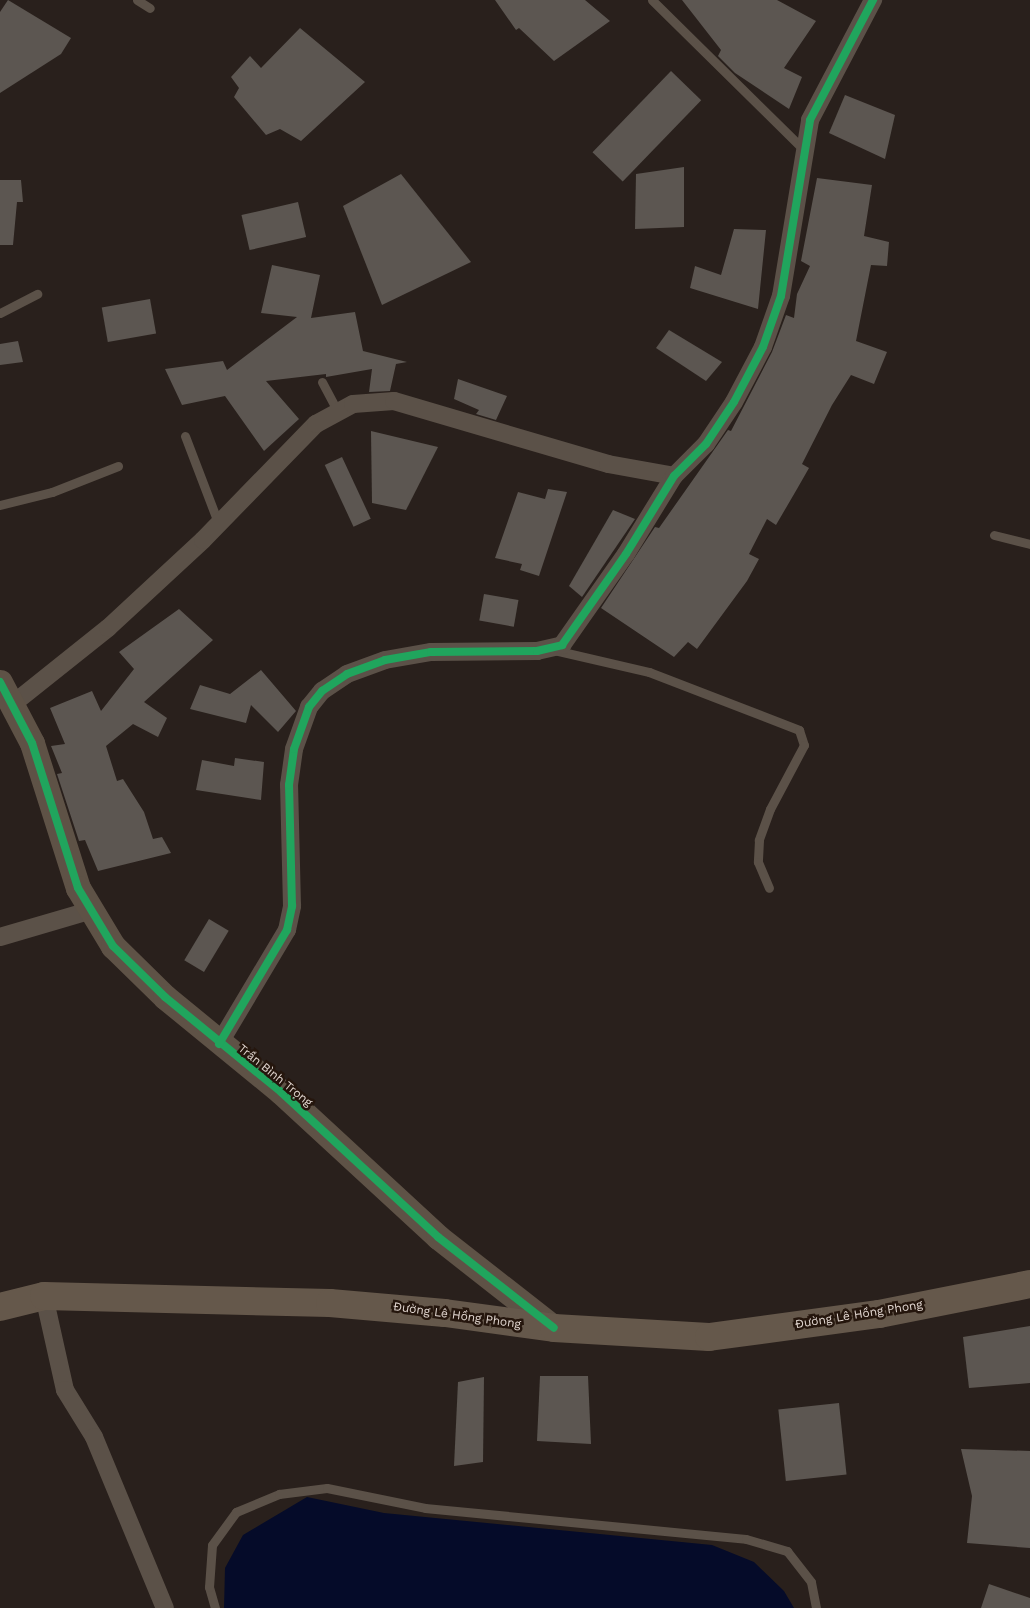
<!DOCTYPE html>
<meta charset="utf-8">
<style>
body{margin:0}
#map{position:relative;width:1030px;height:1608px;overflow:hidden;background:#29201c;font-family:"Work Sans",sans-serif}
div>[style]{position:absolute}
.water>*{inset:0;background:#050b29}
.building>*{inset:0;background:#5c5651;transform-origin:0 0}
.lane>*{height:9px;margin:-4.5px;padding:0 4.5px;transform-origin:4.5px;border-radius:4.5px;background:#5b5148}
.street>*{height:18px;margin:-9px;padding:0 9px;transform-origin:9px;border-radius:9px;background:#5b5148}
.secondary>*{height:25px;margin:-12.5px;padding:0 12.5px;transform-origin:12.5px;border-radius:12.5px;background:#5e5246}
.primary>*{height:28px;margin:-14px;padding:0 14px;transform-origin:14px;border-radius:14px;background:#65584b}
.cycleway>*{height:8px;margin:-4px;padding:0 4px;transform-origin:4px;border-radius:4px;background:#20a55d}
span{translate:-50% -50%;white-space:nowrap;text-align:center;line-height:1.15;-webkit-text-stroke:5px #25160d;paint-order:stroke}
.street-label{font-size:12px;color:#e2d7d1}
</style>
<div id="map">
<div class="water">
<i style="clip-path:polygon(307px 1497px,384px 1513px,712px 1545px,754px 1562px,784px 1591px,794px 1608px,224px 1608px,225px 1568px,243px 1535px)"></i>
</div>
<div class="building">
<i style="clip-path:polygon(8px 0,71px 38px,61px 54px,0 93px,0 12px)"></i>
<i style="clip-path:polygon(495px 0,585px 0,610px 21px,554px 61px,519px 28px,516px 30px)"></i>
<i style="clip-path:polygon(682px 0,777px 0,816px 21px,784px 68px,802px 77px,789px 109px,735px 73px,718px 56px,721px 50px)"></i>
<i style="clip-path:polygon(300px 28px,365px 82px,301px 141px,280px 129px,266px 135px,234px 97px,239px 88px,231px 77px,250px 56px,261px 68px)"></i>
<i style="left:671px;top:71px;width:42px;height:113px;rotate:44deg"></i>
<i style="clip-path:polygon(845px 95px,895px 115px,885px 159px,829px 133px)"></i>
<i style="clip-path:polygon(684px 167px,684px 227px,635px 229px,636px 174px)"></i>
<i style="clip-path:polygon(401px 174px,471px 262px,382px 305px,343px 206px)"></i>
<i style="clip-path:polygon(817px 178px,872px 185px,864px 236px,889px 242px,887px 266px,871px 265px,856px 341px,887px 352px,874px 384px,851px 375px,832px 405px,802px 464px,809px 468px,797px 489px,776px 525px,767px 519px,749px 554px,759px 559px,747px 581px,697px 649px,688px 642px,674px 657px,601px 608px,655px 527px,659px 528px,728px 430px,731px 431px,772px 352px,786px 315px,794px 318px,797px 294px,810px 266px,801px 261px)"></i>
<i style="clip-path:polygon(0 180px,21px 180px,23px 202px,17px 202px,13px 245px,0 245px)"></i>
<i style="left:298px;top:202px;width:36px;height:58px;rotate:77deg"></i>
<i style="clip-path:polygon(734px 229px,766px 230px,758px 309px,690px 288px,695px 266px,721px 275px)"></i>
<i style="clip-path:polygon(272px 265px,320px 275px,311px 318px,355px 312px,363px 351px,407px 362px,396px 364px,390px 391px,369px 392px,372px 369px,326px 377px,326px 374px,266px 381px,299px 419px,264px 451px,225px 396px,182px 405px,165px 369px,223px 361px,227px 370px,297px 317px,261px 313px)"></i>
<i style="left:150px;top:299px;width:35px;height:49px;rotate:80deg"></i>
<i style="clip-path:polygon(669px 330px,722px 362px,706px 381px,656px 348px)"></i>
<i style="clip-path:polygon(18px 341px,23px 362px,0 365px,0 344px)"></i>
<i style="clip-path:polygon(458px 379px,507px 396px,496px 420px,476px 414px,479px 410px,454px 399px)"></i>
<i style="clip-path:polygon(371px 431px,438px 447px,406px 510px,372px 503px)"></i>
<i style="left:342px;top:457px;width:68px;height:19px;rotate:65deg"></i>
<i style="clip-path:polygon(548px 489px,567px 492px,539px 576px,520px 570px,522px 564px,495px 558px,518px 492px,545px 499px)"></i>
<i style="clip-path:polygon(613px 510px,635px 519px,582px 597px,569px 586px)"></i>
<i style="left:484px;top:594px;width:35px;height:27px;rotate:10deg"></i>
<i style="clip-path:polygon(179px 609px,213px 640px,144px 702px,167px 718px,158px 737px,133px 724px,106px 746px,117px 781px,123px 779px,144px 812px,153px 839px,162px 837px,171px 853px,98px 871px,85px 840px,79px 841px,57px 774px,62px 773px,51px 746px,65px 744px,50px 708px,92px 691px,101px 711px,134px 669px,119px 652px)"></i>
<i style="clip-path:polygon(261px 670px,296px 711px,278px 732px,251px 705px,246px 723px,190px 709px,200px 685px,230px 694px)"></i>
<i style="clip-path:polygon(235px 758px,264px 762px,261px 800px,196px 790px,202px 760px,234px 766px)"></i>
<i style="left:209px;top:919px;width:23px;height:48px;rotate:31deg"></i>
<i style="clip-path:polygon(1030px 1326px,1030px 1383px,969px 1388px,963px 1337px)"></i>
<i style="clip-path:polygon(540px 1376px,588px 1376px,591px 1444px,537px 1441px)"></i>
<i style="clip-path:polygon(484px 1377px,483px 1462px,454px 1466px,458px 1382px)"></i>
<i style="left:839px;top:1403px;width:72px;height:61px;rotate:84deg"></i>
<i style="clip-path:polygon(961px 1449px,1030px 1451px,1030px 1548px,967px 1543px,972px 1496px)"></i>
<i style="clip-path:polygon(989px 1584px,1030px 1598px,1030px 1608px,981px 1608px)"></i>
</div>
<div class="lane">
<i style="left:137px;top:0;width:15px;rotate:32deg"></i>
<i style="left:652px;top:0;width:215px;rotate:44.6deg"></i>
<i style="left:0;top:313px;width:42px;rotate:-27.2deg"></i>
<i style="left:322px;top:382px;width:32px;rotate:62deg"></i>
<i style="left:185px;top:436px;width:95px;rotate:69.1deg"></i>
<i style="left:0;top:505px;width:54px;rotate:-14deg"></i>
<i style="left:52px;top:492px;width:71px;rotate:-21.5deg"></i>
<i style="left:994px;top:535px;width:37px;rotate:14deg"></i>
<i style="left:554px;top:650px;width:98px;rotate:13deg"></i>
<i style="left:649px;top:672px;width:161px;rotate:21.1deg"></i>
<i style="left:799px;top:730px;width:16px;rotate:72deg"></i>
<i style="left:804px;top:745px;width:72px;rotate:118deg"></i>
<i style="left:770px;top:809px;width:33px;rotate:110deg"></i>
<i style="left:759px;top:840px;width:22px;rotate:93deg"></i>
<i style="left:758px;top:862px;width:28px;rotate:67deg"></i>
<i style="left:215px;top:1608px;width:22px;rotate:-106deg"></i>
<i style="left:209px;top:1587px;width:42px;rotate:-85.9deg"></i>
<i style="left:212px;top:1545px;width:41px;rotate:-54deg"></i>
<i style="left:236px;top:1512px;width:47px;rotate:-22.7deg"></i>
<i style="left:279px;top:1494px;width:48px;rotate:-7.1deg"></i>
<i style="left:327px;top:1488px;width:100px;rotate:11.5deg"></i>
<i style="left:425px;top:1508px;width:322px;rotate:5.5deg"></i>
<i style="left:746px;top:1539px;width:43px;rotate:16.3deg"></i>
<i style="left:787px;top:1551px;width:39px;rotate:52deg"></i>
<i style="left:811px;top:1582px;width:26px;rotate:79deg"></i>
</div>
<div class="street">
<i style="left:14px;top:703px;width:120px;rotate:-38.6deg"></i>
<i style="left:108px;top:628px;width:129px;rotate:-42.8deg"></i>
<i style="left:203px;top:540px;width:162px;rotate:-45.8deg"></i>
<i style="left:316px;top:424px;width:42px;rotate:-28.4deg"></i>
<i style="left:353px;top:404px;width:41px;rotate:-4.2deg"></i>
<i style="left:394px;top:401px;width:223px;rotate:16.4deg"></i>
<i style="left:608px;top:464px;width:67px;rotate:10.3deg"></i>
<i style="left:0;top:937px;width:93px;rotate:-16.3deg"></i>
<i style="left:219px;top:1044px;width:133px;rotate:-59.2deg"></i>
<i style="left:287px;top:930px;width:25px;rotate:-78deg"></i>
<i style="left:292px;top:906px;width:121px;rotate:-91.4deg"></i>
<i style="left:289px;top:785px;width:36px;rotate:-82deg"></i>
<i style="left:294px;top:749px;width:45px;rotate:-70.3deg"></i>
<i style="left:309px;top:707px;width:21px;rotate:-51deg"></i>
<i style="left:322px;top:691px;width:30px;rotate:-34deg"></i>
<i style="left:347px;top:674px;width:40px;rotate:-20.2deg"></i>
<i style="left:385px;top:660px;width:47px;rotate:-9.9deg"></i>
<i style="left:431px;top:652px;width:106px;rotate:-0.5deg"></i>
<i style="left:537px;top:651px;width:26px;rotate:-13deg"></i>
<i style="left:562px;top:645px;width:111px;rotate:-54.9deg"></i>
<i style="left:626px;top:554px;width:92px;rotate:-58.4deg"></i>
<i style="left:674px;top:476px;width:45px;rotate:-45deg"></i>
<i style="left:706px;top:444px;width:50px;rotate:-56.3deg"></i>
<i style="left:734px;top:402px;width:62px;rotate:-62.2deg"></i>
<i style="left:763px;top:347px;width:54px;rotate:-70.6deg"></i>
<i style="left:781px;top:296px;width:178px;rotate:-80.6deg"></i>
<i style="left:810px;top:120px;width:136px;rotate:-62.3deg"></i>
<i style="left:44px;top:1296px;width:96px;rotate:77.4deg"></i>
<i style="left:65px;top:1390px;width:55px;rotate:58.3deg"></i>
<i style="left:94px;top:1437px;width:185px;rotate:67.5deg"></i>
</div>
<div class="secondary">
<i style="left:0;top:682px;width:69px;rotate:62.3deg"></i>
<i style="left:32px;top:743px;width:152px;rotate:72.4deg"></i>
<i style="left:78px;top:888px;width:68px;rotate:58.9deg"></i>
<i style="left:113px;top:946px;width:73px;rotate:44.4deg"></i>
<i style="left:165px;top:997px;width:150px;rotate:39.3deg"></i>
<i style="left:281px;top:1092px;width:214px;rotate:42.7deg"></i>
<i style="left:438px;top:1237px;width:147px;rotate:38.1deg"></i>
</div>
<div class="primary">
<i style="left:0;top:1307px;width:45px;rotate:-14deg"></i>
<i style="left:44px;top:1296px;width:286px;rotate:1.4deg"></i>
<i style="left:330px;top:1303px;width:115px;rotate:5deg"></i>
<i style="left:445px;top:1313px;width:110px;rotate:7.8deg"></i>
<i style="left:554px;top:1328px;width:155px;rotate:3.3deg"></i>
<i style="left:709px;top:1337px;width:172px;rotate:-7.7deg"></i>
<i style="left:879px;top:1314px;width:154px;rotate:-11.2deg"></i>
</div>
<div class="cycleway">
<i style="left:0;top:682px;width:69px;rotate:62.3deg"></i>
<i style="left:32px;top:743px;width:152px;rotate:72.4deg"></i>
<i style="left:78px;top:888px;width:68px;rotate:58.9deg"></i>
<i style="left:113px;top:946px;width:73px;rotate:44.4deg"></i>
<i style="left:165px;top:997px;width:150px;rotate:39.3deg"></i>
<i style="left:281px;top:1092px;width:214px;rotate:42.7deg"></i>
<i style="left:438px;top:1237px;width:147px;rotate:38.1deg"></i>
<i style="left:219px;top:1044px;width:133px;rotate:-59.2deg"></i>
<i style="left:287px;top:930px;width:25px;rotate:-78deg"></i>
<i style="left:292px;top:906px;width:121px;rotate:-91.4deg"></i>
<i style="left:289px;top:785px;width:36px;rotate:-82deg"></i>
<i style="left:294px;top:749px;width:45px;rotate:-70.3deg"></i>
<i style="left:309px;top:707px;width:21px;rotate:-51deg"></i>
<i style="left:322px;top:691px;width:30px;rotate:-34deg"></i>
<i style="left:347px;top:674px;width:40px;rotate:-20.2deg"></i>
<i style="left:385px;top:660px;width:47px;rotate:-9.9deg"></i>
<i style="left:431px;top:652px;width:106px;rotate:-0.5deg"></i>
<i style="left:537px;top:651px;width:26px;rotate:-13deg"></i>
<i style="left:562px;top:645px;width:111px;rotate:-54.9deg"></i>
<i style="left:626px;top:554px;width:92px;rotate:-58.4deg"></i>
<i style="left:674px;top:476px;width:45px;rotate:-45deg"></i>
<i style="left:706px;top:444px;width:50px;rotate:-56.3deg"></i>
<i style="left:734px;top:402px;width:62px;rotate:-62.2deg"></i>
<i style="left:763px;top:347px;width:54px;rotate:-70.6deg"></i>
<i style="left:781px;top:296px;width:178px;rotate:-80.6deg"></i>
<i style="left:810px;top:120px;width:136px;rotate:-62.3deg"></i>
</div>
<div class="street-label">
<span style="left:275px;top:1076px;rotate:39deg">Trần Bình Trọng</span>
<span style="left:859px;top:1315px;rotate:-9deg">Đường Lê Hồng Phong</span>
<span style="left:457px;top:1316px;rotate:8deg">Đường Lê Hồng Phong</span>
</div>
</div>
